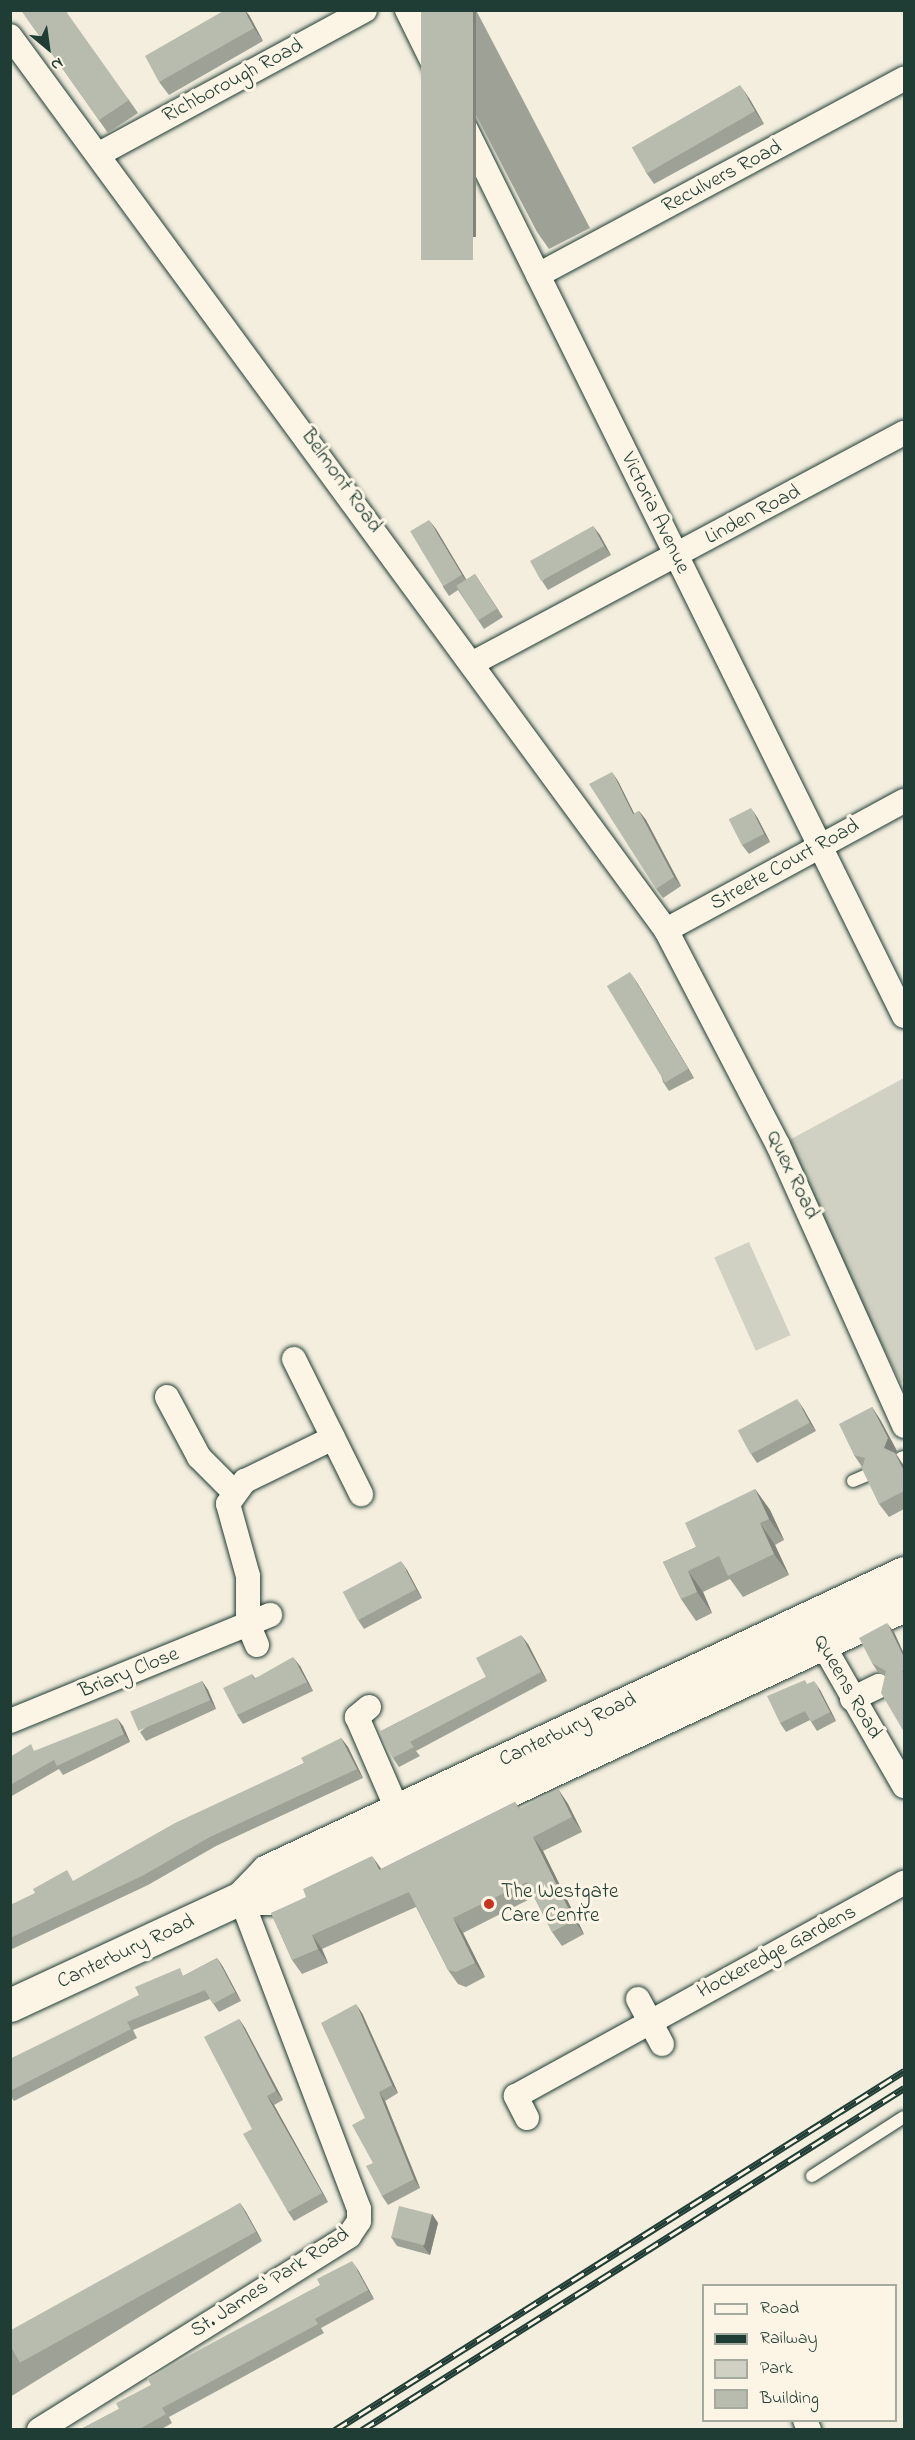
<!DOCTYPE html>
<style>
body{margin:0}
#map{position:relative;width:915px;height:2440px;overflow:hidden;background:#f3eede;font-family:"Indie Flower",sans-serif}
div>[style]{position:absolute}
.green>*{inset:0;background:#d0d1c2;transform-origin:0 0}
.roads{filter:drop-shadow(0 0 2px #1f3d34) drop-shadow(0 0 2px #1f3d34)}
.lane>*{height:12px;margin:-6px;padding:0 6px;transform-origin:6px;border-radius:6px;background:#fcf5e5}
.street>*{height:24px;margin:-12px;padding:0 12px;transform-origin:12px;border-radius:12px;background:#fcf5e5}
.highway>*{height:33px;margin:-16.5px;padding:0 16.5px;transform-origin:16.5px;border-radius:16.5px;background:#fcf5e5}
.rail>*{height:7px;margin-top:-3.5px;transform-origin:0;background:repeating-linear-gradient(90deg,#fcf5e5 0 14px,#1f3d34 0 28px);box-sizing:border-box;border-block:2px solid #1f3d34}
.wall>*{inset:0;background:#9ea296}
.shaded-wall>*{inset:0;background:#81847a;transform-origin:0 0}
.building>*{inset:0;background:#b8bcae;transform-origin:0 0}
.dots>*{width:16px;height:16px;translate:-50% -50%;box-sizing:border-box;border:3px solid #fcf5e5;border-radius:50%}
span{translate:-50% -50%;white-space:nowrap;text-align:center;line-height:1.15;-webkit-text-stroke:6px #fcf5e5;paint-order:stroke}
.street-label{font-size:21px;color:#1f3d34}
.poi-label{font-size:21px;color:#1f3d34}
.left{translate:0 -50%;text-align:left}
.frame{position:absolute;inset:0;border:12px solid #1f3d34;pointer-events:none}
.legend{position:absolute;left:702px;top:2284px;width:195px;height:138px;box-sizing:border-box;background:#fcf5e5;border:2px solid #a4ab9e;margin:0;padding:8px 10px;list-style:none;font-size:18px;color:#1f3d34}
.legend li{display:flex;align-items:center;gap:12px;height:30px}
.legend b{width:30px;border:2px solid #a4ab9e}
.north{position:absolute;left:18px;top:18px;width:60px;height:60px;-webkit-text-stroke:4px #fcf5e5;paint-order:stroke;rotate:151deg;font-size:16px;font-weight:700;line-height:24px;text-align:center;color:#1f3d34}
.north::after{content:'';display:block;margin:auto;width:21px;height:27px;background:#1f3d34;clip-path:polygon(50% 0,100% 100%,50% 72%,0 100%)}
</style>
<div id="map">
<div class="green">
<i style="clip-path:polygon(904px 1078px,904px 1381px,901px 1383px,782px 1144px)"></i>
<i style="left:749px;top:1242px;width:102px;height:38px;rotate:66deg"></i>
</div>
<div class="roads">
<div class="lane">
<i style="left:901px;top:1458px;width:3px;rotate:-18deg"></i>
<i style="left:853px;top:1481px;width:15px;rotate:-23deg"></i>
<i style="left:812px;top:2176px;width:109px;rotate:-32.7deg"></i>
</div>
<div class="street">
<i style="left:407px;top:10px;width:1122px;rotate:63.71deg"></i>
<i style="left:10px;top:36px;width:1109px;rotate:53.73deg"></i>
<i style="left:666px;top:930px;width:242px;rotate:62.5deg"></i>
<i style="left:778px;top:1145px;width:308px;rotate:65.8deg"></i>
<i style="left:101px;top:153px;width:300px;rotate:-28.4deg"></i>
<i style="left:538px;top:275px;width:415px;rotate:-28.2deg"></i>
<i style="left:473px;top:663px;width:489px;rotate:-28.1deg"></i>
<i style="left:666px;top:930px;width:271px;rotate:-28.5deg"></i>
<i style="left:294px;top:1359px;width:151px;rotate:63.6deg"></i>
<i style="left:167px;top:1397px;width:68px;rotate:61.9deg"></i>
<i style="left:199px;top:1457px;width:49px;rotate:45deg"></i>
<i style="left:815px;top:1631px;width:179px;rotate:60.1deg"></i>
<i style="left:257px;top:1645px;width:23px;rotate:-113deg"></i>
<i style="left:248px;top:1624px;width:48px;rotate:-90deg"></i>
<i style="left:248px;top:1576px;width:75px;rotate:-105.5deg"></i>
<i style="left:228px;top:1504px;width:29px;rotate:-54deg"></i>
<i style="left:245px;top:1481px;width:98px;rotate:-26deg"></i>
<i style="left:852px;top:1699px;width:30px;rotate:-26deg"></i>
<i style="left:369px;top:1707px;width:16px;rotate:140deg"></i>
<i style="left:357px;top:1717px;width:100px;rotate:66.5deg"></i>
<i style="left:10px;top:1721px;width:281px;rotate:-22.2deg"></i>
<i style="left:638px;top:1999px;width:51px;rotate:61.9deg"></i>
<i style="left:527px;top:2118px;width:25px;rotate:-117deg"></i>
<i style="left:516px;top:2096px;width:443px;rotate:-28.8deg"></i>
<i style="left:805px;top:2420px;width:11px;rotate:68deg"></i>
<i style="left:39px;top:2430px;width:366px;rotate:-32deg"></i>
<i style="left:349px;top:2236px;width:18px;rotate:-56deg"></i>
<i style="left:359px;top:2221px;width:12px;rotate:-90deg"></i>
<i style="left:359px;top:2209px;width:333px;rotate:-110.8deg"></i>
</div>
<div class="highway">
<i style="left:241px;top:1898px;width:38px"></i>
<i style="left:279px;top:1898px;width:690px;rotate:-25.12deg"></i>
<i style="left:10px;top:2005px;width:255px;rotate:-24.9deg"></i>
<i style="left:241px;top:1898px;width:37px;rotate:-46deg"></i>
<i style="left:267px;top:1871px;width:703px;rotate:-25.07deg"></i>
</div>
</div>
<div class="rail">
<i style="left:335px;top:2430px;width:673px;rotate:-32.25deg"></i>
<i style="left:362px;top:2430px;width:641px;rotate:-32.25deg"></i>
</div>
<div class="wall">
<i style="clip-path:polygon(21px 10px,129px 100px,138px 113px,108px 133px)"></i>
<i style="clip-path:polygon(421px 10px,476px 10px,590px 228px,549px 249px,537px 232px)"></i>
<i style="clip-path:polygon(249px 15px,263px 41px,169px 95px,159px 82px)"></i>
<i style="clip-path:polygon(749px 98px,764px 124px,654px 184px,645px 171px)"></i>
<i style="clip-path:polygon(593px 526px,611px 555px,548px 590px,542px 581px)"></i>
<i style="clip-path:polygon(436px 529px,466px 580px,475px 574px,503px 617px,484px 629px,458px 590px,449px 596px,443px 587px)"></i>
<i style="clip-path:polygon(618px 781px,634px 814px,639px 811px,646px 820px,681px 886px,663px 898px,656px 889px)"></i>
<i style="clip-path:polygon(757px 817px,770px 842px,749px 854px,742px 845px)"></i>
<i style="clip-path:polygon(636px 981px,694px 1078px,669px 1091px,663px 1082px)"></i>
<i style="clip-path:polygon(872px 1407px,881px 1421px,897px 1451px,896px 1454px,904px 1466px,904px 1509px,889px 1517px,879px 1504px,862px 1467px,854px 1455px)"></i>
<i style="clip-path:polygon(803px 1408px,816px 1431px,757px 1463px,751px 1454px)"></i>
<i style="clip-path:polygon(755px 1489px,770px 1510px,784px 1540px,775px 1545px,789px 1575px,743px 1597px,730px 1579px,703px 1592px,712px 1613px,696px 1621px,681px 1599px,663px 1562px,696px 1547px)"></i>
<i style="clip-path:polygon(407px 1570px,422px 1598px,364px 1629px,358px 1620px)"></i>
<i style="clip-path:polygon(894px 1632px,904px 1654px,904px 1732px,885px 1676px,878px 1672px,872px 1663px)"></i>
<i style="clip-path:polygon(528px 1644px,547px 1681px,416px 1751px,420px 1756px,399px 1767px,393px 1758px,379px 1732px,486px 1677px)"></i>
<i style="clip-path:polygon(300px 1666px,313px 1691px,243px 1724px,237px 1715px,252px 1674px,255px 1678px)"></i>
<i style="clip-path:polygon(202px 1681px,208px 1690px,216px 1709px,146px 1741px,140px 1732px)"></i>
<i style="clip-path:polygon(808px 1684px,820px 1690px,836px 1721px,817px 1731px,810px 1720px,786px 1732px,780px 1723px)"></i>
<i style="clip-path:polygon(123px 1726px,130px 1742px,63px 1775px,59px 1769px,10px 1797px,10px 1757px,35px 1751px)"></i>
<i style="clip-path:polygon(341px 1738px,348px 1747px,363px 1778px,216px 1846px,148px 1885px,10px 1950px,10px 1905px,74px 1881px,304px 1763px)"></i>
<i style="clip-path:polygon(558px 1789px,568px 1804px,582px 1832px,543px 1851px,584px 1934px,562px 1946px,552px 1932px,534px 1897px,463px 1933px,485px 1977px,466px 1987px,458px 1984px,448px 1970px,416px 1907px,322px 1949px,328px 1963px,302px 1974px,292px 1960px,271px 1913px,381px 1869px,515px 1802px,520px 1809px)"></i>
<i style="clip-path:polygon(217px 1958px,223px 1967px,241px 2001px,219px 2012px,210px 1999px,133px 2030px,137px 2038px,14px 2101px,10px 2095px,10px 2059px,185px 1975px)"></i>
<i style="clip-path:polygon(362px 2013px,398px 2093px,385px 2101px,420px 2188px,388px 2205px,382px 2196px,373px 2163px,365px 2118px)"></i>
<i style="clip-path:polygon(239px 2019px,245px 2028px,283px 2100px,274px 2105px,328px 2202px,294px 2221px,288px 2212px,252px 2129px)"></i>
<i style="clip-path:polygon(240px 2203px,246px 2212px,262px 2241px,10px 2397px,10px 2345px)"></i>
<i style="clip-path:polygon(432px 2214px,438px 2223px,430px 2255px,397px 2246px,391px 2237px)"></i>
<i style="clip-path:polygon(358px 2270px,374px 2299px,321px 2328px,324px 2333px,169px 2417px,172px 2423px,160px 2430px,79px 2430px,119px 2409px,151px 2385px)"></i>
</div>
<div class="shaded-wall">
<i style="clip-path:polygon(244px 10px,245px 10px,249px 15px,263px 41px,254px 28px)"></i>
<i style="left:473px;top:10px;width:3px;height:227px"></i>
<i style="clip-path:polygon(740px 85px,749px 98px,764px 124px,755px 111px)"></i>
<i style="clip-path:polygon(429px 520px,436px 529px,469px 584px,462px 575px)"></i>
<i style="clip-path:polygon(593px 526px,600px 535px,611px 555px,604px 546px)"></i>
<i style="clip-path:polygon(612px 772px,618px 781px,639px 823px,633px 814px)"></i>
<i style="clip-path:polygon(751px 808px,757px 817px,770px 842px,764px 834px)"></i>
<i style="clip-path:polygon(639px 811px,646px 820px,681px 886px,674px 877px)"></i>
<i style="clip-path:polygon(630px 972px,636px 981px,694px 1078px,688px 1069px)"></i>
<i style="clip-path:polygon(797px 1399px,803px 1408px,816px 1431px,810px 1423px)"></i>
<i style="clip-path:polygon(872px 1407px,881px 1421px,897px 1451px,896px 1454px,904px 1466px,904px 1471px,884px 1448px)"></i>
<i style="clip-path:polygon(755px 1489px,770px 1510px,784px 1540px,769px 1519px)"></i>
<i style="clip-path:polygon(760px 1523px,775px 1545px,789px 1575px,774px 1554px)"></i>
<i style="clip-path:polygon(401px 1561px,407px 1570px,422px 1598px,416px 1589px)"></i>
<i style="clip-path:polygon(688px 1571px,703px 1592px,712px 1613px,697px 1592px)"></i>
<i style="clip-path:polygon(887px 1623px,894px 1632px,904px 1654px,904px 1657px)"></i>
<i style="clip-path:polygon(521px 1635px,528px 1644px,547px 1681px,541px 1672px)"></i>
<i style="clip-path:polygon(293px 1657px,300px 1666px,313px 1691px,307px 1682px)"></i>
<i style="clip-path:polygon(202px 1681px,208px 1690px,216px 1709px,210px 1700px)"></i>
<i style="clip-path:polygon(814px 1681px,820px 1690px,836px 1721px,830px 1712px)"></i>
<i style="clip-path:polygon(117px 1718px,123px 1726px,130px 1742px,124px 1734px)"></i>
<i style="clip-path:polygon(341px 1738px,348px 1747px,363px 1778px,357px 1769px)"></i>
<i style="clip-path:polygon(558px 1789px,568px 1804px,582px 1832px,572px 1817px)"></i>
<i style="clip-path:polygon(533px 1837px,543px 1851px,584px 1934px,574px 1920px)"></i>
<i style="clip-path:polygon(372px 1856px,382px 1870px,379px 1870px)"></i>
<i style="clip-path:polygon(453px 1918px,463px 1933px,485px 1977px,475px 1963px)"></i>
<i style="clip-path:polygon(312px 1935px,322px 1949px,328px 1963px,318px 1949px)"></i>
<i style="clip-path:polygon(217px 1958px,223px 1967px,241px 2001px,235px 1992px)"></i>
<i style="clip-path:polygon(356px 2004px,362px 2013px,398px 2093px,392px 2085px)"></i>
<i style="clip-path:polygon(239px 2019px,245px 2028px,283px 2100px,276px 2091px)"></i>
<i style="clip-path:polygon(379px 2092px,385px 2101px,420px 2188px,414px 2179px)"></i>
<i style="clip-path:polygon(267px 2096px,274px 2105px,328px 2202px,322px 2193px)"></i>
<i style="clip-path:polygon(240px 2203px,246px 2212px,262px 2241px,256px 2232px)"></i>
<i style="clip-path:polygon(432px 2214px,438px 2223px,430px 2255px,423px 2246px)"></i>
<i style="clip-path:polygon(352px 2261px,358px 2270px,374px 2299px,368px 2290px)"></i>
</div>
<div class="building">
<i style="clip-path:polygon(21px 10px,65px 10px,129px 100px,99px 120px)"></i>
<i style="clip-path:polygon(225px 10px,244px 10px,254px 28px,159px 82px,145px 56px)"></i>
<i style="left:421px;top:10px;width:52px;height:250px"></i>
<i style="left:740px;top:85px;width:30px;height:125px;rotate:60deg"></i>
<i style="left:429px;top:520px;width:64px;height:22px;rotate:59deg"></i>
<i style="left:593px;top:526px;width:23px;height:72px;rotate:61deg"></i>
<i style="left:475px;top:574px;width:41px;height:22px;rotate:58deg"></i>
<i style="clip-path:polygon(612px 772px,633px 814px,639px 811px,674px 877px,656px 889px,589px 784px)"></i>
<i style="left:751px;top:808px;width:29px;height:25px;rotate:63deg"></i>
<i style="left:630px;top:972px;width:113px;height:27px;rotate:59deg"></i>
<i style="left:797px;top:1399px;width:27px;height:67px;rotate:62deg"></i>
<i style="clip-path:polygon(872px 1407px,888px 1438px,884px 1448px,895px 1453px,904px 1471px,904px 1491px,879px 1504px,862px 1469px,865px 1458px,854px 1455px,839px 1424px)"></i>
<i style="clip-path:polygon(755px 1489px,769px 1519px,760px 1523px,774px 1554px,728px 1576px,719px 1556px,688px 1571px,697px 1592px,681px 1599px,663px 1562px,696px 1547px,685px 1523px)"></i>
<i style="left:401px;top:1561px;width:32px;height:66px;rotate:62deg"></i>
<i style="clip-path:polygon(887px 1623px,904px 1657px,904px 1670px,902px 1671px,904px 1676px,904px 1732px,881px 1693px,886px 1671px,872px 1663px,859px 1638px)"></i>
<i style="clip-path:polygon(521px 1635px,541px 1672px,410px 1742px,414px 1747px,393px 1758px,379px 1732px,486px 1677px,476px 1658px)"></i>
<i style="clip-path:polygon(293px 1657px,307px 1682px,237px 1715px,223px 1688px,252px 1674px,254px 1679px)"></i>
<i style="clip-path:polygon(805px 1680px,807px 1684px,814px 1681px,830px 1712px,811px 1722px,805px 1711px,780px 1723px,767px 1696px)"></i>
<i style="left:202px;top:1681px;width:21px;height:78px;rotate:67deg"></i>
<i style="clip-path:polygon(117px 1718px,124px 1734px,57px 1766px,54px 1760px,10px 1785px,10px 1757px,31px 1744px,34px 1751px)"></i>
<i style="clip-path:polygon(341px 1738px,357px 1769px,210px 1837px,142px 1876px,10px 1938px,10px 1905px,35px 1893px,33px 1889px,67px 1870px,73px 1881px,175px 1823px,304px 1763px,301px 1758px)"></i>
<i style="clip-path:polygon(558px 1789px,572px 1817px,533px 1837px,574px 1920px,552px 1932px,527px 1882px,453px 1918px,475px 1963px,456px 1972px,448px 1970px,409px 1892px,312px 1935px,318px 1949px,292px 1960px,271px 1913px,306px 1897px,303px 1889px,372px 1856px,379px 1870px,515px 1802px,519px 1809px)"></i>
<i style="clip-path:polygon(217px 1958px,235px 1992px,213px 2004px,205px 1990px,127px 2022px,131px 2029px,10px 2091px,10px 2059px,139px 1995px,135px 1987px,180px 1968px,183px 1976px)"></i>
<i style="clip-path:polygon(356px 2004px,392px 2085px,379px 2092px,414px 2179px,382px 2196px,366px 2166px,373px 2163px,352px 2125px,365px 2118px,321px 2023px)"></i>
<i style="clip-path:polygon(239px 2019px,276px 2091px,267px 2096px,322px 2193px,288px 2212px,243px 2134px,252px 2129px,204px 2037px)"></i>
<i style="left:240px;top:2203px;width:33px;height:270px;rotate:61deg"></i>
<i style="left:399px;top:2206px;width:34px;height:32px;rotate:14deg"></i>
<i style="clip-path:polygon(352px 2261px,368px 2290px,315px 2319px,318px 2324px,162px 2408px,166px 2414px,138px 2430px,79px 2430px,119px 2409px,116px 2403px,151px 2385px,147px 2378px,320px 2285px,317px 2279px)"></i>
</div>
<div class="dots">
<i style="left:489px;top:1904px;background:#c8321e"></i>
</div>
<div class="street-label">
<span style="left:233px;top:81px;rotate:-28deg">Richborough Road</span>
<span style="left:722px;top:177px;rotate:-28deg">Reculvers Road</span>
<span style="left:341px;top:481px;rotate:54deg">Belmont Road</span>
<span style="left:655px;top:513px;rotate:64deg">Victoria Avenue</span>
<span style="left:753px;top:515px;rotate:-28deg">Linden Road</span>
<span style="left:785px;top:865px;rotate:-29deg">Streete Court Road</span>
<span style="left:792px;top:1175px;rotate:64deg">Quex Road</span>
<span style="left:129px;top:1673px;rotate:-22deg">Briary Close</span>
<span style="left:847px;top:1687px;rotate:60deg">Queens Road</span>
<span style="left:568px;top:1730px;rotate:-25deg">Canterbury Road</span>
<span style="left:126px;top:1952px;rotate:-25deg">Canterbury Road</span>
<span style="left:777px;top:1952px;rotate:-28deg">Hockeredge Gardens</span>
<span style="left:270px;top:2283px;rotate:-33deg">St. James' Park Road</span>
</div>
<div class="poi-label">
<span class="left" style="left:501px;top:1904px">The Westgate<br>Care Centre</span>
</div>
<div class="frame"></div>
<ul class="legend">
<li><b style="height:8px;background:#fcf5e5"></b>Road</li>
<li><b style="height:8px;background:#1f3d34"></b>Railway</li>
<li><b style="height:16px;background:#d0d1c2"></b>Park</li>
<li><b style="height:16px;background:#b8bcae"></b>Building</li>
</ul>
<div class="north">N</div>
</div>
